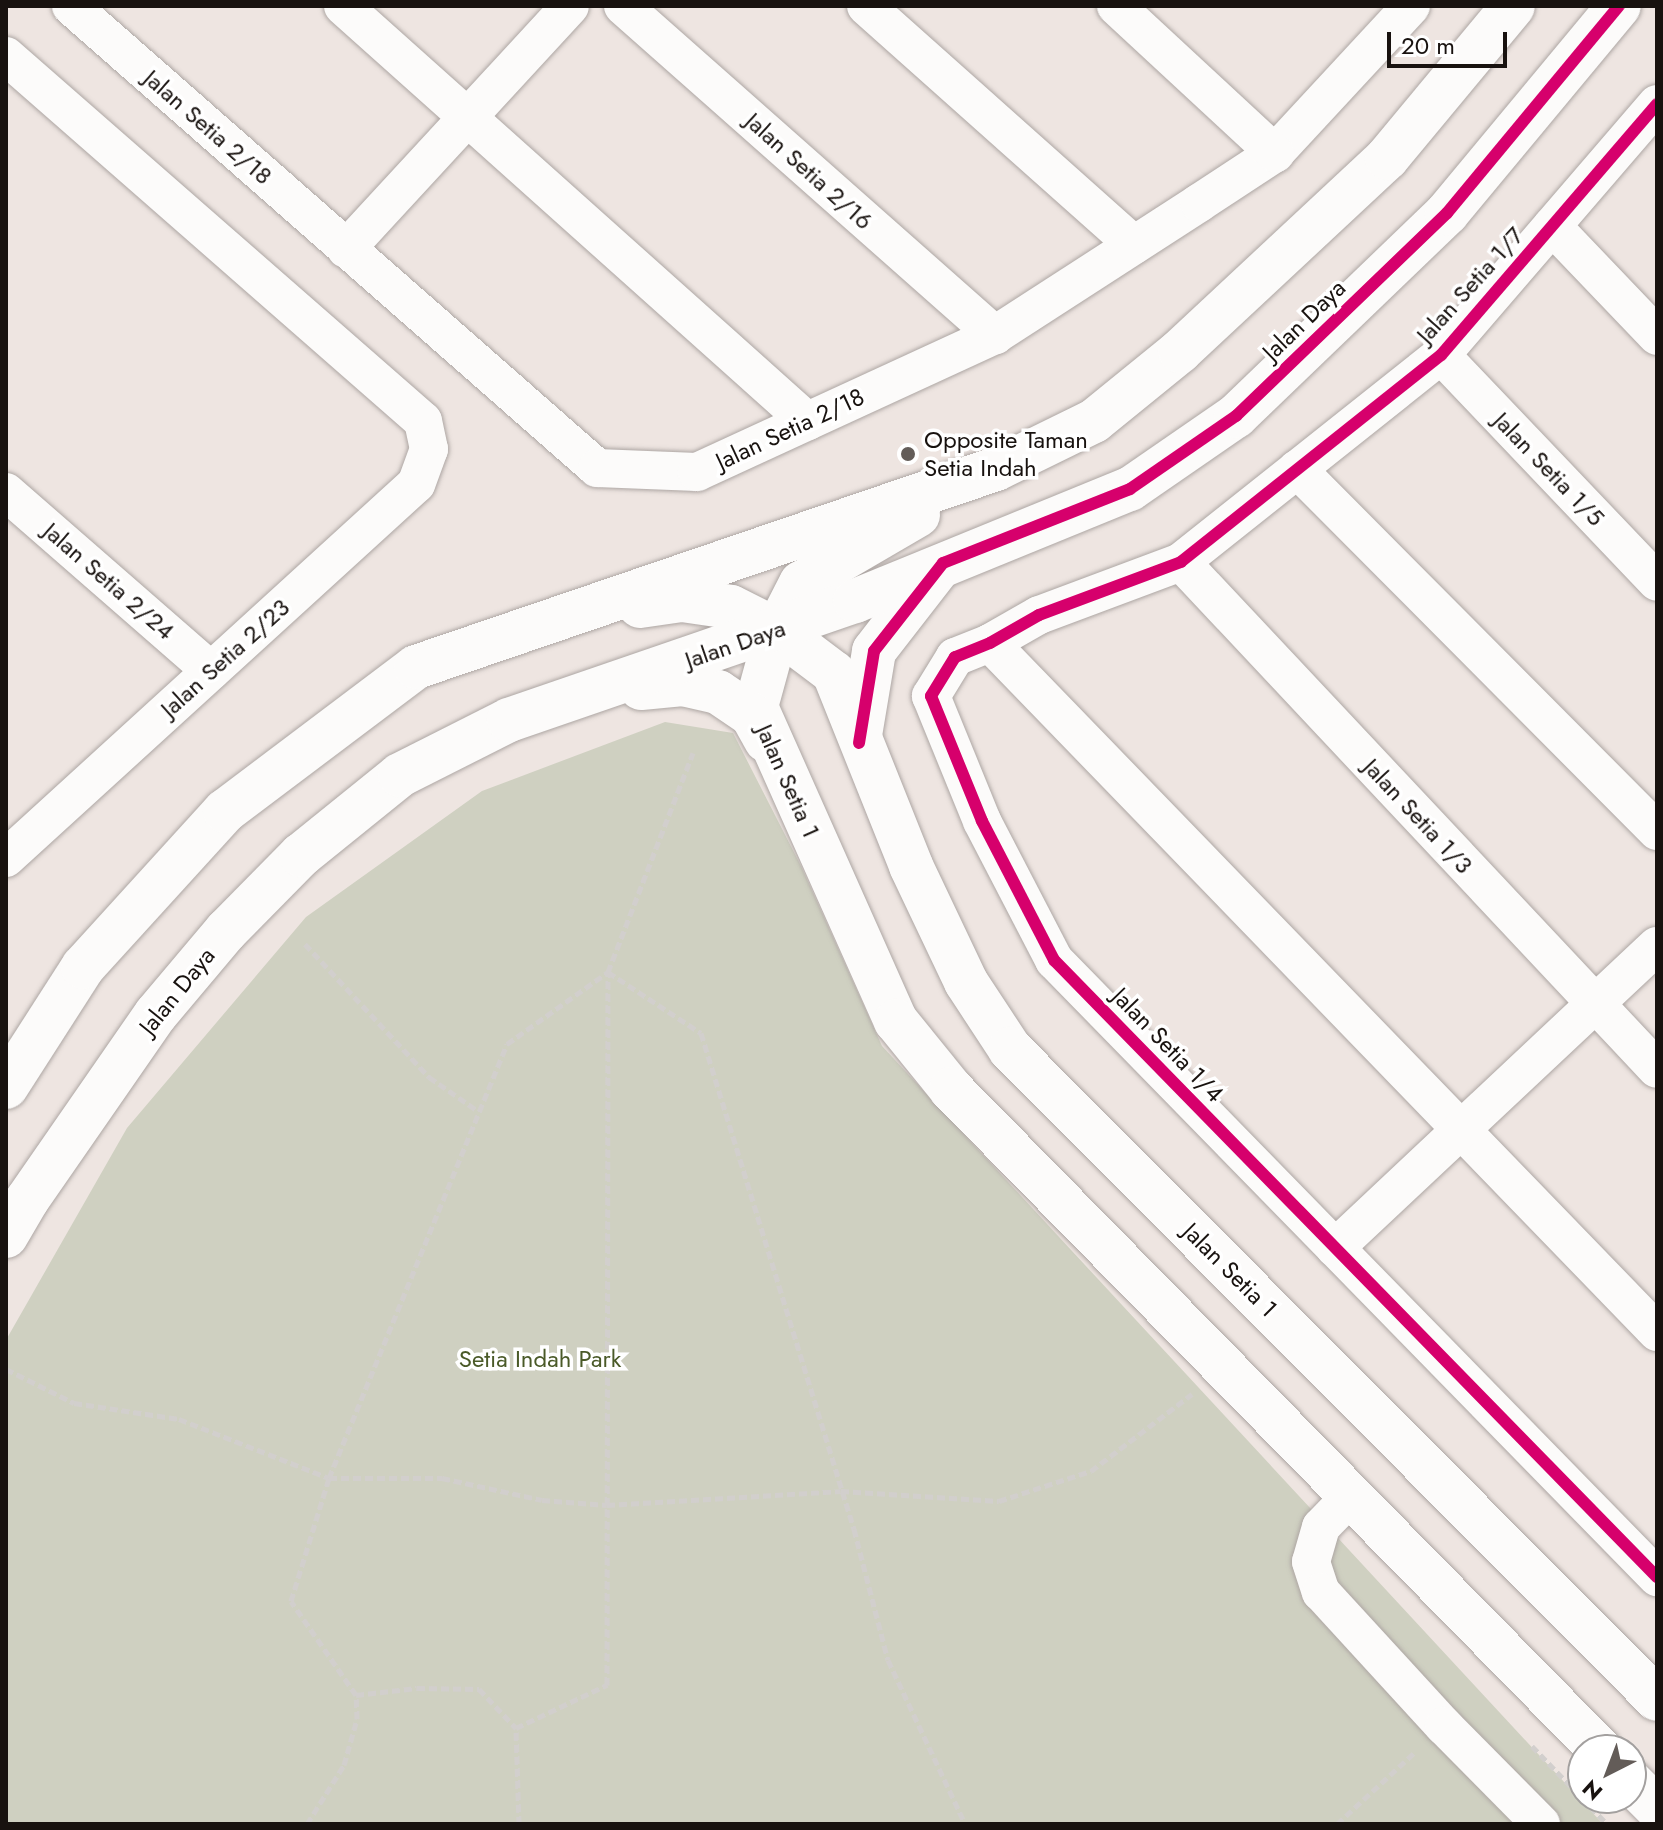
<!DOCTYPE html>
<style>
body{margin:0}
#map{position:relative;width:1663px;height:1830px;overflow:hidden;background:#eee5e1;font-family:Jost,sans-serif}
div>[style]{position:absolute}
.green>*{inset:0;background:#cfd0c1}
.path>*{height:5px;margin-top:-2.5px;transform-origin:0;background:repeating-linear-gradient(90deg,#d2cfcd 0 8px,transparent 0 12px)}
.roads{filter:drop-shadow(0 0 2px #ada6a3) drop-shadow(0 0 2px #ada6a3)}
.minor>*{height:38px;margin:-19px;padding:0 19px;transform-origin:19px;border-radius:19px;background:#fcfbfa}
.major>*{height:44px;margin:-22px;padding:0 22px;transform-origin:22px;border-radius:22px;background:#fcfbfa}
.cycleway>*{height:12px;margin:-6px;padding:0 6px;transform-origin:6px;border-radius:6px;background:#d6006c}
.dots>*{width:22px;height:22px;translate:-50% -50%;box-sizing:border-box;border:4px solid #fff;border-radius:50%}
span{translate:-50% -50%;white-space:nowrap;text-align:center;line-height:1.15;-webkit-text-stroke:7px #fff;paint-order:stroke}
.street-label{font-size:24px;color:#18120f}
.poi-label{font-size:24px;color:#18120f}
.left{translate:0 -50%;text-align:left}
.park-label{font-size:24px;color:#4a5a28}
.frame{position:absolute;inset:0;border:8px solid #18120f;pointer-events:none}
.north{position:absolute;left:1567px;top:1734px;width:80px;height:80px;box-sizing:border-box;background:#fff;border:2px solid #a3a09f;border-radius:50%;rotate:222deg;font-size:22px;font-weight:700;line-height:32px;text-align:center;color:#18120f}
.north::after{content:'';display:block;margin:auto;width:28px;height:36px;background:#635c58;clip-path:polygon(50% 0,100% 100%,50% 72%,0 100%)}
.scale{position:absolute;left:1387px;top:32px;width:120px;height:36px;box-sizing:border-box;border:4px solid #18120f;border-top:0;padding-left:10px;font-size:24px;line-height:28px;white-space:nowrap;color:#18120f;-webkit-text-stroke:6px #fff;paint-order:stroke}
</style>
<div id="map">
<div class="green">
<i style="clip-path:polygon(665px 722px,733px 733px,801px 866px,882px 1046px,1603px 1824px,6px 1824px,6px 1340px,127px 1128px,306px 917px,482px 791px)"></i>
</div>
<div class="path">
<i style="left:305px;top:944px;width:182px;rotate:47deg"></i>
<i style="left:429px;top:1077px;width:60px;rotate:34.8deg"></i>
<i style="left:6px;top:1369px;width:76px;rotate:26.6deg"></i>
<i style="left:74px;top:1403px;width:106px;rotate:8.7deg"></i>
<i style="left:179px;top:1419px;width:161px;rotate:21.5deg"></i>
<i style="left:329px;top:1478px;width:113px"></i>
<i style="left:442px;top:1478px;width:102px;rotate:12.4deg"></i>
<i style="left:542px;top:1500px;width:65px;rotate:4.4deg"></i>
<i style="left:607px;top:1505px;width:234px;rotate:-3.4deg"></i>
<i style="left:841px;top:1491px;width:158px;rotate:3.6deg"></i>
<i style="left:999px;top:1501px;width:97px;rotate:-18.1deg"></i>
<i style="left:1091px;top:1471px;width:127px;rotate:-37.3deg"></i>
<i style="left:356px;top:1695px;width:61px;rotate:-6.5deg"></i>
<i style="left:417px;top:1688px;width:62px;rotate:0.9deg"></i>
<i style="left:479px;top:1689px;width:54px;rotate:46.5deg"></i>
<i style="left:1532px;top:1746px;width:108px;rotate:46.1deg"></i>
<i style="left:307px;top:1824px;width:70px;rotate:-57.9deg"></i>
<i style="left:344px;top:1765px;width:48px;rotate:-74.2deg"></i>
<i style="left:357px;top:1719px;width:24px;rotate:-92deg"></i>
<i style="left:356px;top:1695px;width:114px;rotate:-124.7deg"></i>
<i style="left:291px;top:1601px;width:129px;rotate:-72.8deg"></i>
<i style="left:329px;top:1478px;width:469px;rotate:-67.7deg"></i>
<i style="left:507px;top:1044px;width:124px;rotate:-35.5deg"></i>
<i style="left:608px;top:972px;width:111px;rotate:33.3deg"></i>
<i style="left:701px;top:1033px;width:519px;rotate:72.86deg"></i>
<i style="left:854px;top:1529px;width:135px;rotate:75.5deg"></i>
<i style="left:888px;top:1660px;width:181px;rotate:64.8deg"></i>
<i style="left:519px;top:1824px;width:96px;rotate:-91.8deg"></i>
<i style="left:516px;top:1728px;width:101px;rotate:-25.3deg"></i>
<i style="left:607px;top:1685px;width:713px;rotate:-89.92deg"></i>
<i style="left:608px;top:972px;width:235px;rotate:-68.8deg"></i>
<i style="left:1337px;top:1824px;width:108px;rotate:-42.7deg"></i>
</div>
<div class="roads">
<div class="minor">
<i style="left:71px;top:6px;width:700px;rotate:41.29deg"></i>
<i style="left:597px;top:468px;width:100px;rotate:2.3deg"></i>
<i style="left:697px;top:472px;width:328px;rotate:-24.7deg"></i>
<i style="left:995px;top:335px;width:243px;rotate:-32.9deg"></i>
<i style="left:1199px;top:203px;width:91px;rotate:-33.3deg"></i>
<i style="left:1275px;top:153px;width:200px;rotate:-47.2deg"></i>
<i style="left:343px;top:6px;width:623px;rotate:41.81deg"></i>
<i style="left:623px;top:6px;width:497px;rotate:41.5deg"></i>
<i style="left:866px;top:6px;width:359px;rotate:41.7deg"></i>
<i style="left:1116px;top:6px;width:217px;rotate:42.8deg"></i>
<i style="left:6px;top:56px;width:554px;rotate:41.2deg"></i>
<i style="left:423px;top:421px;width:29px;rotate:78deg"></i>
<i style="left:429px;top:449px;width:37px;rotate:110deg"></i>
<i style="left:416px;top:484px;width:555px;rotate:137.63deg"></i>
<i style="left:1657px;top:104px;width:331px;rotate:130.7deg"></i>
<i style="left:1441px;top:355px;width:332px;rotate:141.5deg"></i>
<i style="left:1181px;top:562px;width:152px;rotate:159.5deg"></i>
<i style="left:1039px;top:615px;width:56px;rotate:150.3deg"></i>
<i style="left:990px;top:643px;width:38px;rotate:158deg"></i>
<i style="left:955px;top:657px;width:46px;rotate:121.6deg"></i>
<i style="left:931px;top:696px;width:135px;rotate:67.8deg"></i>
<i style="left:982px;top:821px;width:157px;rotate:62.6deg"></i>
<i style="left:1054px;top:960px;width:863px;rotate:45.66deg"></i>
<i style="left:1552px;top:226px;width:152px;rotate:46.3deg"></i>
<i style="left:346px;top:249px;width:330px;rotate:-47.3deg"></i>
<i style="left:1441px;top:355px;width:313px;rotate:46.4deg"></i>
<i style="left:1297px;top:469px;width:511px;rotate:45.16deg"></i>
<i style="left:6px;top:492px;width:272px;rotate:41.1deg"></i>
<i style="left:1181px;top:562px;width:695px;rotate:46.81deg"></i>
<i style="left:990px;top:643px;width:959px;rotate:45.93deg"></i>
<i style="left:1335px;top:1248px;width:441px;rotate:-43.2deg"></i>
<i style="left:1351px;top:1496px;width:43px;rotate:134.1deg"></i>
<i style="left:1321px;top:1527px;width:36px;rotate:106deg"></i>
<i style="left:1311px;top:1562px;width:32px;rotate:72deg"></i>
<i style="left:1321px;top:1592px;width:182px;rotate:47.5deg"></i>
<i style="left:1444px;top:1726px;width:138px;rotate:45.3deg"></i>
</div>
<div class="major">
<i style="left:918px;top:515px;width:135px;rotate:149.8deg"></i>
<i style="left:801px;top:583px;width:53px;rotate:117.1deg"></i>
<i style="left:777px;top:630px;width:80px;rotate:105.3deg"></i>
<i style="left:756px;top:707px;width:344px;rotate:66deg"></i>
<i style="left:896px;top:1021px;width:87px;rotate:51deg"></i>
<i style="left:951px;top:1089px;width:926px;rotate:45.52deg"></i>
<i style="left:640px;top:606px;width:42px;rotate:-8.1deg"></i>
<i style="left:682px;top:600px;width:49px;rotate:8.1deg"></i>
<i style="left:731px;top:607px;width:51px;rotate:26.6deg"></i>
<i style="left:777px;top:630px;width:71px;rotate:37deg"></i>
<i style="left:834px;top:673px;width:208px;rotate:68.2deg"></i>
<i style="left:911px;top:866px;width:128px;rotate:64.6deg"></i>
<i style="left:966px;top:982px;width:80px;rotate:56.7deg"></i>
<i style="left:1010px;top:1049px;width:917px;rotate:45.13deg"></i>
<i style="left:641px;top:688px;width:42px;rotate:-5.4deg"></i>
<i style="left:683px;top:684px;width:36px;rotate:13deg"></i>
<i style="left:718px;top:692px;width:41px;rotate:34.1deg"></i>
<i style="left:752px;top:715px;width:29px;rotate:61deg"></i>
<i style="left:860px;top:735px;width:85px;rotate:-80.5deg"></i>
<i style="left:874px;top:651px;width:101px;rotate:-52.2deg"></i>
<i style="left:6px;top:1087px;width:143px;rotate:-57.3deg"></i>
<i style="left:83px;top:967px;width:211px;rotate:-47.7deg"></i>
<i style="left:225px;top:811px;width:239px;rotate:-37deg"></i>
<i style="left:416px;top:667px;width:613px;rotate:-18.85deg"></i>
<i style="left:996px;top:469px;width:109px;rotate:-26.1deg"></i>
<i style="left:1094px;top:421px;width:111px;rotate:-39.1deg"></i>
<i style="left:1180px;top:351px;width:283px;rotate:-43deg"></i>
<i style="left:1387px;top:158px;width:197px;rotate:-50.3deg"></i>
<i style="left:6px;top:1236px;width:42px;rotate:-59.7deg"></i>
<i style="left:27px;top:1200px;width:226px;rotate:-55.3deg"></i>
<i style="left:156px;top:1014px;width:109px;rotate:-49.9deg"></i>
<i style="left:226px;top:931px;width:107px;rotate:-45.4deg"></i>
<i style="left:301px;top:855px;width:127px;rotate:-38.9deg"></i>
<i style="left:400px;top:775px;width:122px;rotate:-26.8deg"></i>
<i style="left:509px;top:720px;width:366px;rotate:-19deg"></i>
<i style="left:855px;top:601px;width:297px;rotate:-22.2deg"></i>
<i style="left:1130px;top:489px;width:129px;rotate:-34.6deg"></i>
<i style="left:1236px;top:416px;width:293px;rotate:-43.9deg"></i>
<i style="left:1447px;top:213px;width:269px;rotate:-50.3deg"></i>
<i style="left:1631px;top:1782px;width:37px;rotate:45deg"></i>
</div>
</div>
<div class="cycleway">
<i style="left:1657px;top:104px;width:331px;rotate:130.7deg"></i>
<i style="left:1441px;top:355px;width:332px;rotate:141.5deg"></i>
<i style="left:1181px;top:562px;width:152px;rotate:159.5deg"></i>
<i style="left:1039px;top:615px;width:56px;rotate:150.3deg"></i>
<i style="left:990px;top:643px;width:38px;rotate:158deg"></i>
<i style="left:955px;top:657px;width:46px;rotate:121.6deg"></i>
<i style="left:931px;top:696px;width:135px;rotate:67.8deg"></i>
<i style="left:982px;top:821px;width:157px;rotate:62.6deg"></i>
<i style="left:1054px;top:960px;width:863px;rotate:45.66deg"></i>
<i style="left:859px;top:743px;width:93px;rotate:-80.7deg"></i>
<i style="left:874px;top:651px;width:112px;rotate:-51.9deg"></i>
<i style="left:943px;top:563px;width:201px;rotate:-21.6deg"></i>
<i style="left:1130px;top:489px;width:129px;rotate:-34.6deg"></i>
<i style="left:1236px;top:416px;width:293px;rotate:-43.9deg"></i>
<i style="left:1447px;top:213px;width:269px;rotate:-50.3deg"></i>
</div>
<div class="dots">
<i style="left:908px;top:454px;background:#635c58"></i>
</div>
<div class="street-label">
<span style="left:208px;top:127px;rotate:41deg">Jalan Setia 2/18</span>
<span style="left:809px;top:171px;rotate:42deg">Jalan Setia 2/16</span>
<span style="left:1470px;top:285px;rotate:-48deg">Jalan Setia 1/7</span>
<span style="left:1304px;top:320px;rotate:-44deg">Jalan Daya</span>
<span style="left:790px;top:429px;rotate:-25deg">Jalan Setia 2/18</span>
<span style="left:1549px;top:469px;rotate:46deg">Jalan Setia 1/5</span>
<span style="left:109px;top:581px;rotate:41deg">Jalan Setia 2/24</span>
<span style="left:735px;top:644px;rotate:-19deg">Jalan Daya</span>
<span style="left:225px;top:658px;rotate:-42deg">Jalan Setia 2/23</span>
<span style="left:788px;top:781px;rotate:66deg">Jalan Setia 1</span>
<span style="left:1418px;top:816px;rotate:47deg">Jalan Setia 1/3</span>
<span style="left:177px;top:991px;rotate:-51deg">Jalan Daya</span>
<span style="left:1168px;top:1045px;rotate:46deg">Jalan Setia 1/4</span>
<span style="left:1230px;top:1270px;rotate:45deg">Jalan Setia 1</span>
</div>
<div class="poi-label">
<span class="left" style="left:924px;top:454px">Opposite Taman<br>Setia Indah</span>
</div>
<div class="park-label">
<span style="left:540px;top:1359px">Setia Indah Park</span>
</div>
<div class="frame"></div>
<div class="north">N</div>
<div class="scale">20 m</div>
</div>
